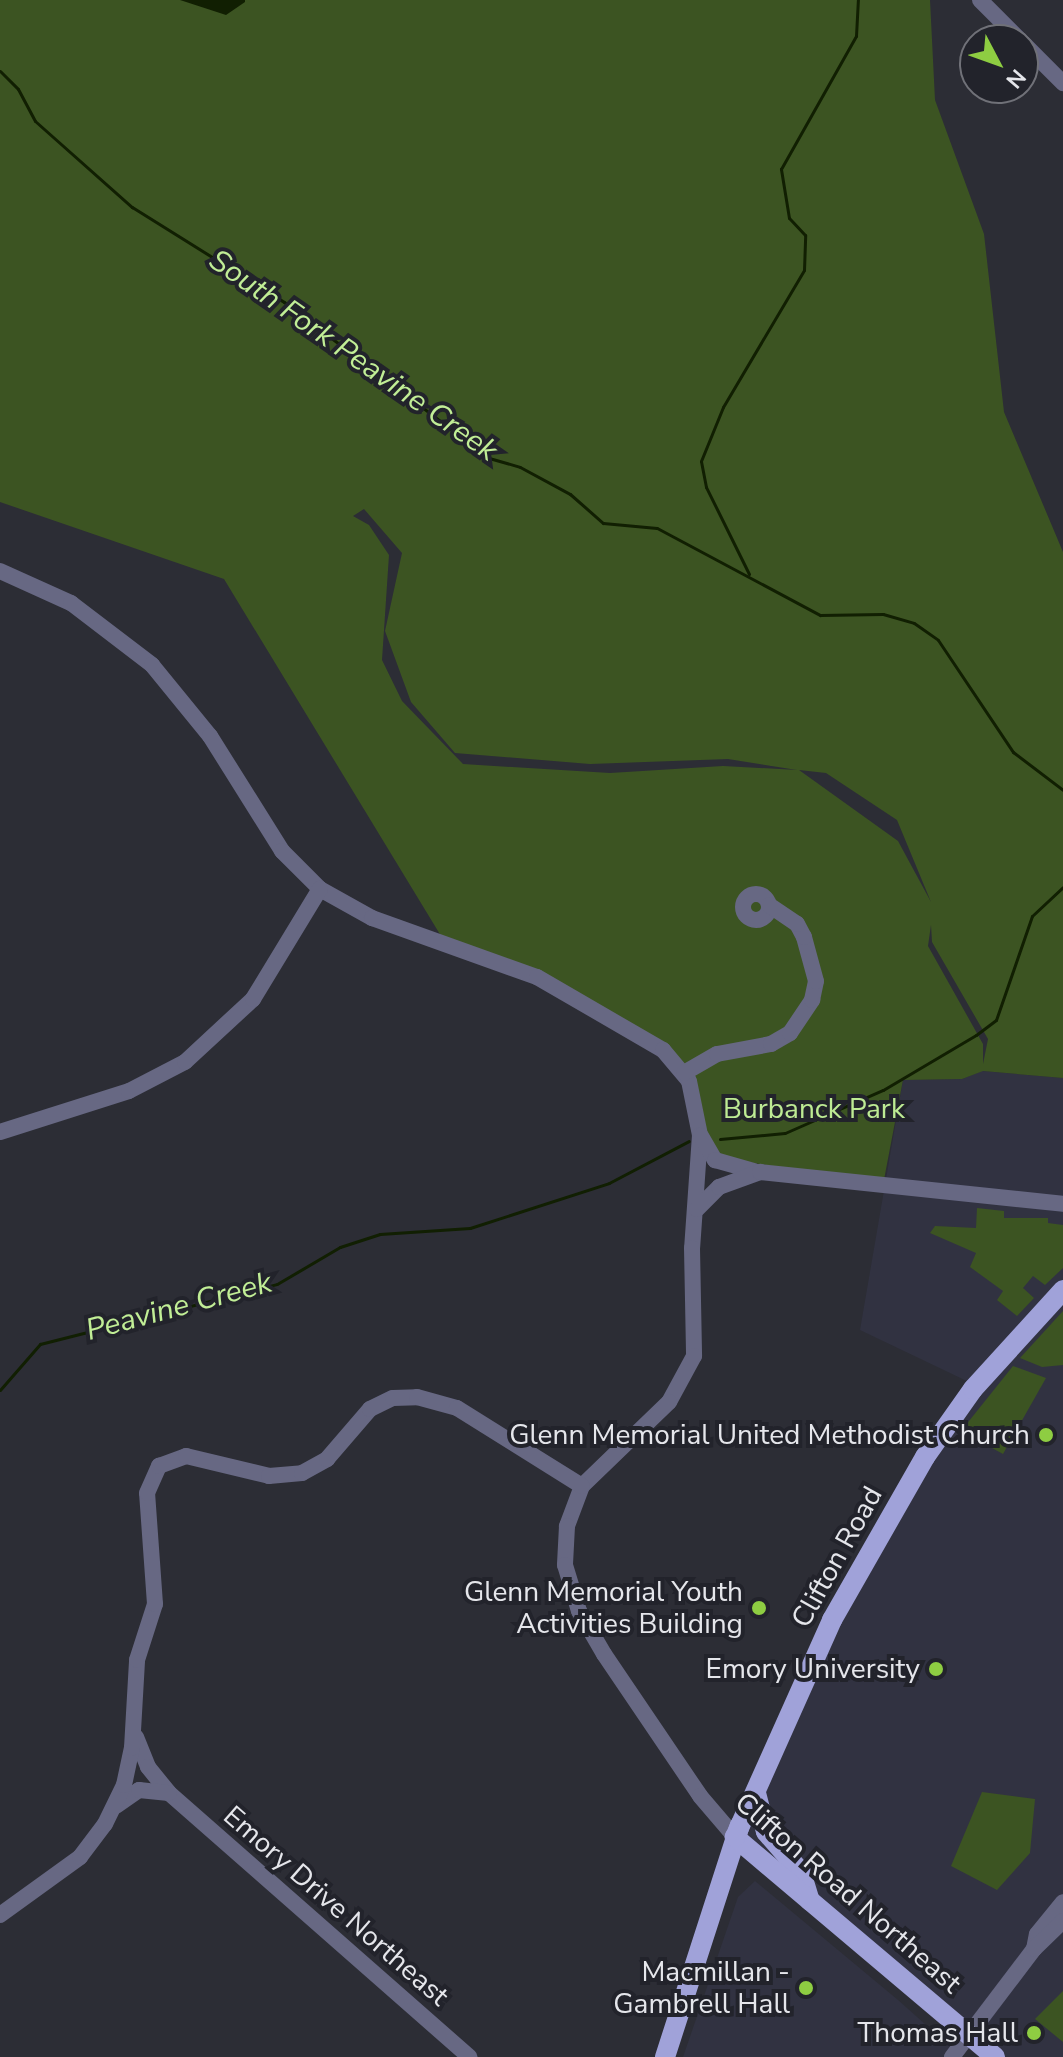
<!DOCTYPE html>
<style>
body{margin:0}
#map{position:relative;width:1063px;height:2057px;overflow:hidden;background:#2c2d35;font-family:"Nunito Sans",sans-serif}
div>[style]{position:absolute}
.built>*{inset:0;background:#313241}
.green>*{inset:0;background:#3c5422}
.water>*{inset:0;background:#111f02}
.stream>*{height:3px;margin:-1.5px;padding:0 1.5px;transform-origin:1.5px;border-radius:1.5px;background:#111f02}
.minor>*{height:16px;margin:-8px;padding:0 8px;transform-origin:8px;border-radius:8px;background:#676883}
.minor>.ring{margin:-8px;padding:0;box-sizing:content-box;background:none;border:16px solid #676883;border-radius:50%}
.major>*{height:20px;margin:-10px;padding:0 10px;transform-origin:10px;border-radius:10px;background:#a0a2d9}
.dots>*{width:22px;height:22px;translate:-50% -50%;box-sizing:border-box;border:4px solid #22232b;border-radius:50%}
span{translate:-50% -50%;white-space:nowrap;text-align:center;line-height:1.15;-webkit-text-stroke:8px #22232b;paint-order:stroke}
.park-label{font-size:28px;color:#beeb94}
.poi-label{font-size:28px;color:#e5e6eb}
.right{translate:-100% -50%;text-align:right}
.street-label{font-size:28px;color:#e5e6eb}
.water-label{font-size:30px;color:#c1ee96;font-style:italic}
.north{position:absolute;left:959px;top:24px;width:80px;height:80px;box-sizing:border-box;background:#22232b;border:2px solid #707178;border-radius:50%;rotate:131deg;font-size:22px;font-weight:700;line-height:32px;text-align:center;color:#e5e6eb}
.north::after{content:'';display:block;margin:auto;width:28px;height:36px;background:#8ecd42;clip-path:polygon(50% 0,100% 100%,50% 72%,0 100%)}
</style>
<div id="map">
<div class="built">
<i style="clip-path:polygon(982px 1071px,1063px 1078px,1063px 1284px,971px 1383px,860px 1330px,903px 1080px,962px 1079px)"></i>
<i style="clip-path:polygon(1063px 1290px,1063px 2057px,995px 2057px,735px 1837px,925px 1457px)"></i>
<i style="clip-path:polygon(755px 1881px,898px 2000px,962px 2057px,683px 2057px,738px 1897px)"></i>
</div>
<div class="green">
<i style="clip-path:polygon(evenodd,0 0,930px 0,935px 100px,984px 234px,1004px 412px,1063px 552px,1063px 1078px,983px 1071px,962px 1079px,903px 1080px,883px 1185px,725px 1158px,713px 1151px,691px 1092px,650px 1047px,556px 985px,441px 936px,224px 579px,0 502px,0 0,364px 509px,402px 553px,385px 631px,411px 702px,455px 753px,590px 764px,728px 759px,797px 770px,723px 766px,610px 773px,463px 764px,402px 701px,382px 660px,389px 555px,369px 525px,353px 516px,364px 509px,0 0,799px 770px,826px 773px,897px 820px,931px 902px,898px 841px,799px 770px,0 0,931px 925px,932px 942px,988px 1039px,983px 1064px,983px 1044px,928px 946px,931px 925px)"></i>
<i style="clip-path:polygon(977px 1208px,1004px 1211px,1004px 1218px,1048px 1218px,1048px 1223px,1063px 1225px,1063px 1268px,1045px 1285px,1033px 1276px,1023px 1288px,1034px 1298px,1017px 1316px,997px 1300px,1003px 1291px,970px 1267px,976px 1253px,930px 1233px,935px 1226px,976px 1228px)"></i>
<i style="clip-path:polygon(1063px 1311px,1063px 1365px,1042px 1367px,1020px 1358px)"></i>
<i style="clip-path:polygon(1013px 1366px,1046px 1378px,1003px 1454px,961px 1431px)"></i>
<i style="clip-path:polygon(982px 1792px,1035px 1799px,1030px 1853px,997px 1890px,951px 1866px)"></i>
<i style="clip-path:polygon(1063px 1991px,1063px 2042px,1035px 2019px)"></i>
</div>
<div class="water">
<i style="clip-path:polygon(180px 0,245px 0,245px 2px,226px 15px)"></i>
</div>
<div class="stream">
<i style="left:0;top:71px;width:25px;rotate:45deg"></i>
<i style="left:18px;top:89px;width:36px;rotate:62deg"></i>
<i style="left:35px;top:121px;width:130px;rotate:41.6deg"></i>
<i style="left:132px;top:207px;width:179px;rotate:32deg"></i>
<i style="left:284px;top:302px;width:258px;rotate:37.3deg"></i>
<i style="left:489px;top:458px;width:32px;rotate:16deg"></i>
<i style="left:520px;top:467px;width:57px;rotate:28.4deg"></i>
<i style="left:570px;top:494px;width:44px;rotate:41.3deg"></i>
<i style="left:603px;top:523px;width:54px;rotate:5.3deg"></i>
<i style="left:657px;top:528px;width:185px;rotate:28.1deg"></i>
<i style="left:820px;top:615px;width:63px;rotate:-0.9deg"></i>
<i style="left:883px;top:614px;width:32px;rotate:16deg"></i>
<i style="left:914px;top:623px;width:29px;rotate:35deg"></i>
<i style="left:938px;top:640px;width:135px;rotate:56.2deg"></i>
<i style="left:1013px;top:752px;width:63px;rotate:37.2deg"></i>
<i style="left:749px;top:574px;width:97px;rotate:-116.3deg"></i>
<i style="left:706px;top:487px;width:26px;rotate:-101deg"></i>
<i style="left:701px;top:461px;width:58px;rotate:-67.8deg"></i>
<i style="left:723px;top:407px;width:159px;rotate:-59.4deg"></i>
<i style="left:804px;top:270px;width:35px;rotate:-88deg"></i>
<i style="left:805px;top:235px;width:23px;rotate:-133deg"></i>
<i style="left:789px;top:218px;width:50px;rotate:-99.3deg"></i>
<i style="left:781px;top:169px;width:153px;rotate:-60.6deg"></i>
<i style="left:856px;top:36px;width:36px;rotate:-87deg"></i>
<i style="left:720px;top:1139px;width:65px;rotate:-5.3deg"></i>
<i style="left:785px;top:1133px;width:107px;rotate:-23.7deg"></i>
<i style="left:883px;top:1090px;width:108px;rotate:-30.6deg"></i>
<i style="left:976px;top:1035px;width:25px;rotate:-37deg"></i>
<i style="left:996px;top:1020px;width:110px;rotate:-70.9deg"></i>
<i style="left:1032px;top:916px;width:42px;rotate:-43.1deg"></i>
<i style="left:0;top:1390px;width:61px;rotate:-49deg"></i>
<i style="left:40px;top:1344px;width:244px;rotate:-14.2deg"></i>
<i style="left:277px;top:1284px;width:73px;rotate:-30.4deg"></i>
<i style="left:340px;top:1247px;width:42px;rotate:-18deg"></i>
<i style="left:380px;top:1234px;width:90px;rotate:-3.8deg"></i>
<i style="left:470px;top:1228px;width:146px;rotate:-17.9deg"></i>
<i style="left:609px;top:1183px;width:90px;rotate:-27.7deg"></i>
</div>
<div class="minor">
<i style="left:980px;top:0;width:57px;rotate:45deg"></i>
<i style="left:1023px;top:43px;width:57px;rotate:45deg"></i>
<i style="left:0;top:571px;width:78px;rotate:24.3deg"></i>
<i style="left:71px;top:603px;width:102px;rotate:37.4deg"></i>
<i style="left:152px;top:665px;width:92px;rotate:50.8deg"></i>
<i style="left:210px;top:736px;width:136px;rotate:57.9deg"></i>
<i style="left:282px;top:851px;width:54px;rotate:45deg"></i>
<i style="left:320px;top:889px;width:60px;rotate:29.1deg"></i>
<i style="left:372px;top:918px;width:175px;rotate:19.7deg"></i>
<i style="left:537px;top:977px;width:146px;rotate:30.1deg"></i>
<i style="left:663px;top:1050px;width:40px;rotate:50deg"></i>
<i style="left:689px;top:1081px;width:55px;rotate:78.5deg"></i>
<i style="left:700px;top:1135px;width:113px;rotate:94deg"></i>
<i style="left:692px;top:1248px;width:108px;rotate:88.9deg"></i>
<i style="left:694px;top:1356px;width:52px;rotate:118.5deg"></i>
<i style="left:669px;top:1402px;width:121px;rotate:136deg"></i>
<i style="left:582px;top:1486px;width:43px;rotate:110.6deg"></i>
<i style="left:567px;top:1526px;width:39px;rotate:93deg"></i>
<i style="left:565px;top:1565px;width:48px;rotate:73.1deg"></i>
<i style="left:579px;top:1611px;width:50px;rotate:59.8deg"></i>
<i style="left:604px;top:1654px;width:171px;rotate:55.9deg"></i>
<i style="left:700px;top:1796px;width:54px;rotate:49.5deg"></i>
<i class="ring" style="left:743px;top:894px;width:10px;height:10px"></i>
<i style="left:684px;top:1073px;width:38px;rotate:-30deg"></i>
<i style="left:717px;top:1054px;width:55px;rotate:-10.5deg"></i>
<i style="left:771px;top:1044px;width:22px;rotate:-30deg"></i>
<i style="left:790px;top:1033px;width:40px;rotate:-56deg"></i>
<i style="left:812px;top:1000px;width:19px;rotate:-78deg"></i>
<i style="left:816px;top:981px;width:46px;rotate:-105.3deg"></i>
<i style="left:804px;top:937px;width:15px;rotate:-118deg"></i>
<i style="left:797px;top:924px;width:34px;rotate:-146deg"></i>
<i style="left:0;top:1132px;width:135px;rotate:-17.6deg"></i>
<i style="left:129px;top:1091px;width:63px;rotate:-27.4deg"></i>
<i style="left:185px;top:1062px;width:93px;rotate:-42.8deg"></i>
<i style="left:253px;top:999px;width:129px;rotate:-58.7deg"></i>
<i style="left:701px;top:1136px;width:28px;rotate:60deg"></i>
<i style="left:715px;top:1160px;width:41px;rotate:15.8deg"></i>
<i style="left:697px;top:1209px;width:31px;rotate:-45deg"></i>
<i style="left:719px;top:1187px;width:44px;rotate:-20.1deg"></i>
<i style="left:760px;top:1172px;width:305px;rotate:6deg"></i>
<i style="left:136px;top:1737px;width:32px;rotate:68deg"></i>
<i style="left:148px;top:1767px;width:33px;rotate:51deg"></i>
<i style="left:169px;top:1793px;width:400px;rotate:41.3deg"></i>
<i style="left:116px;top:1806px;width:28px;rotate:-35deg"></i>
<i style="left:139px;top:1790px;width:30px;rotate:6deg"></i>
<i style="left:0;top:1915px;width:99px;rotate:-35.9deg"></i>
<i style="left:80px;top:1857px;width:41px;rotate:-52.9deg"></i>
<i style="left:105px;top:1824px;width:43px;rotate:-64deg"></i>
<i style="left:124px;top:1785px;width:38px;rotate:-78deg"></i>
<i style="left:132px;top:1748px;width:88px;rotate:-86.7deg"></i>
<i style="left:137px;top:1660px;width:59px;rotate:-72.2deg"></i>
<i style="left:155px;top:1604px;width:111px;rotate:-94.1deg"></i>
<i style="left:147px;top:1493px;width:30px;rotate:-66deg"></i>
<i style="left:159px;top:1466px;width:29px;rotate:-20deg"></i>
<i style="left:186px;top:1456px;width:85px;rotate:13.5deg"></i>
<i style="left:269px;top:1476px;width:33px;rotate:-5deg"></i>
<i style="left:302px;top:1473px;width:29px;rotate:-29deg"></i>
<i style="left:327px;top:1459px;width:66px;rotate:-49.3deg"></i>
<i style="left:370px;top:1409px;width:25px;rotate:-26deg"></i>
<i style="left:393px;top:1398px;width:24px;rotate:-2deg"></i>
<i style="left:417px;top:1397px;width:41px;rotate:15.4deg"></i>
<i style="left:457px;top:1408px;width:147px;rotate:32deg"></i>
<i style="left:1034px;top:1949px;width:15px;rotate:-79deg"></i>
<i style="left:1037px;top:1934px;width:41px;rotate:-50.9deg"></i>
<i style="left:952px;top:2057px;width:136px;rotate:-52.8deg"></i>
<i style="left:1034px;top:1949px;width:40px;rotate:-44deg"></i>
</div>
<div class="major">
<i style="left:756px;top:1793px;width:40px;rotate:75.6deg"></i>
<i style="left:766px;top:1832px;width:53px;rotate:48.8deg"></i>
<i style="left:801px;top:1872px;width:30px;rotate:73deg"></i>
<i style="left:665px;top:2057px;width:244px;rotate:-72.1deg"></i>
<i style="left:995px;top:2057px;width:341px;rotate:-139.8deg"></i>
<i style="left:735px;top:1837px;width:238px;rotate:-65.9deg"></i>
<i style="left:832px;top:1620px;width:188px;rotate:-60.3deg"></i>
<i style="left:925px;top:1457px;width:83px;rotate:-54.8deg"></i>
<i style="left:973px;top:1389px;width:134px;rotate:-47.7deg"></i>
</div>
<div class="dots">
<i style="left:1046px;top:1435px;background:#8ecd42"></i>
<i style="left:759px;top:1608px;background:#8ecd42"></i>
<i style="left:936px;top:1669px;background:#8ecd42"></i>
<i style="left:806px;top:1988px;background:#8ecd42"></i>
<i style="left:1034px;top:2033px;background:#8ecd42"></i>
</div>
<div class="park-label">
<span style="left:814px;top:1109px">Burbanck Park</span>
</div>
<div class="poi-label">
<span class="right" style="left:1030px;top:1435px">Glenn Memorial United Methodist Church</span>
<span class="right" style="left:743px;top:1608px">Glenn Memorial Youth<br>Activities Building</span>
<span class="right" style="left:920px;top:1669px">Emory University</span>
<span class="right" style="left:790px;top:1988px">Macmillan -<br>Gambrell Hall</span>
<span class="right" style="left:1018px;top:2033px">Thomas Hall</span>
</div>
<div class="street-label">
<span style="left:837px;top:1557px;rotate:-61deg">Clifton Road</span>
<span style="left:848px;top:1893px;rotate:41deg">Clifton Road Northeast</span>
<span style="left:336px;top:1906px;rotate:41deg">Emory Drive Northeast</span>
</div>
<div class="water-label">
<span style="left:353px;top:356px;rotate:35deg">South Fork Peavine Creek</span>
<span style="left:179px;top:1307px;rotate:-15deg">Peavine Creek</span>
</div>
<div class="north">N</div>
</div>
